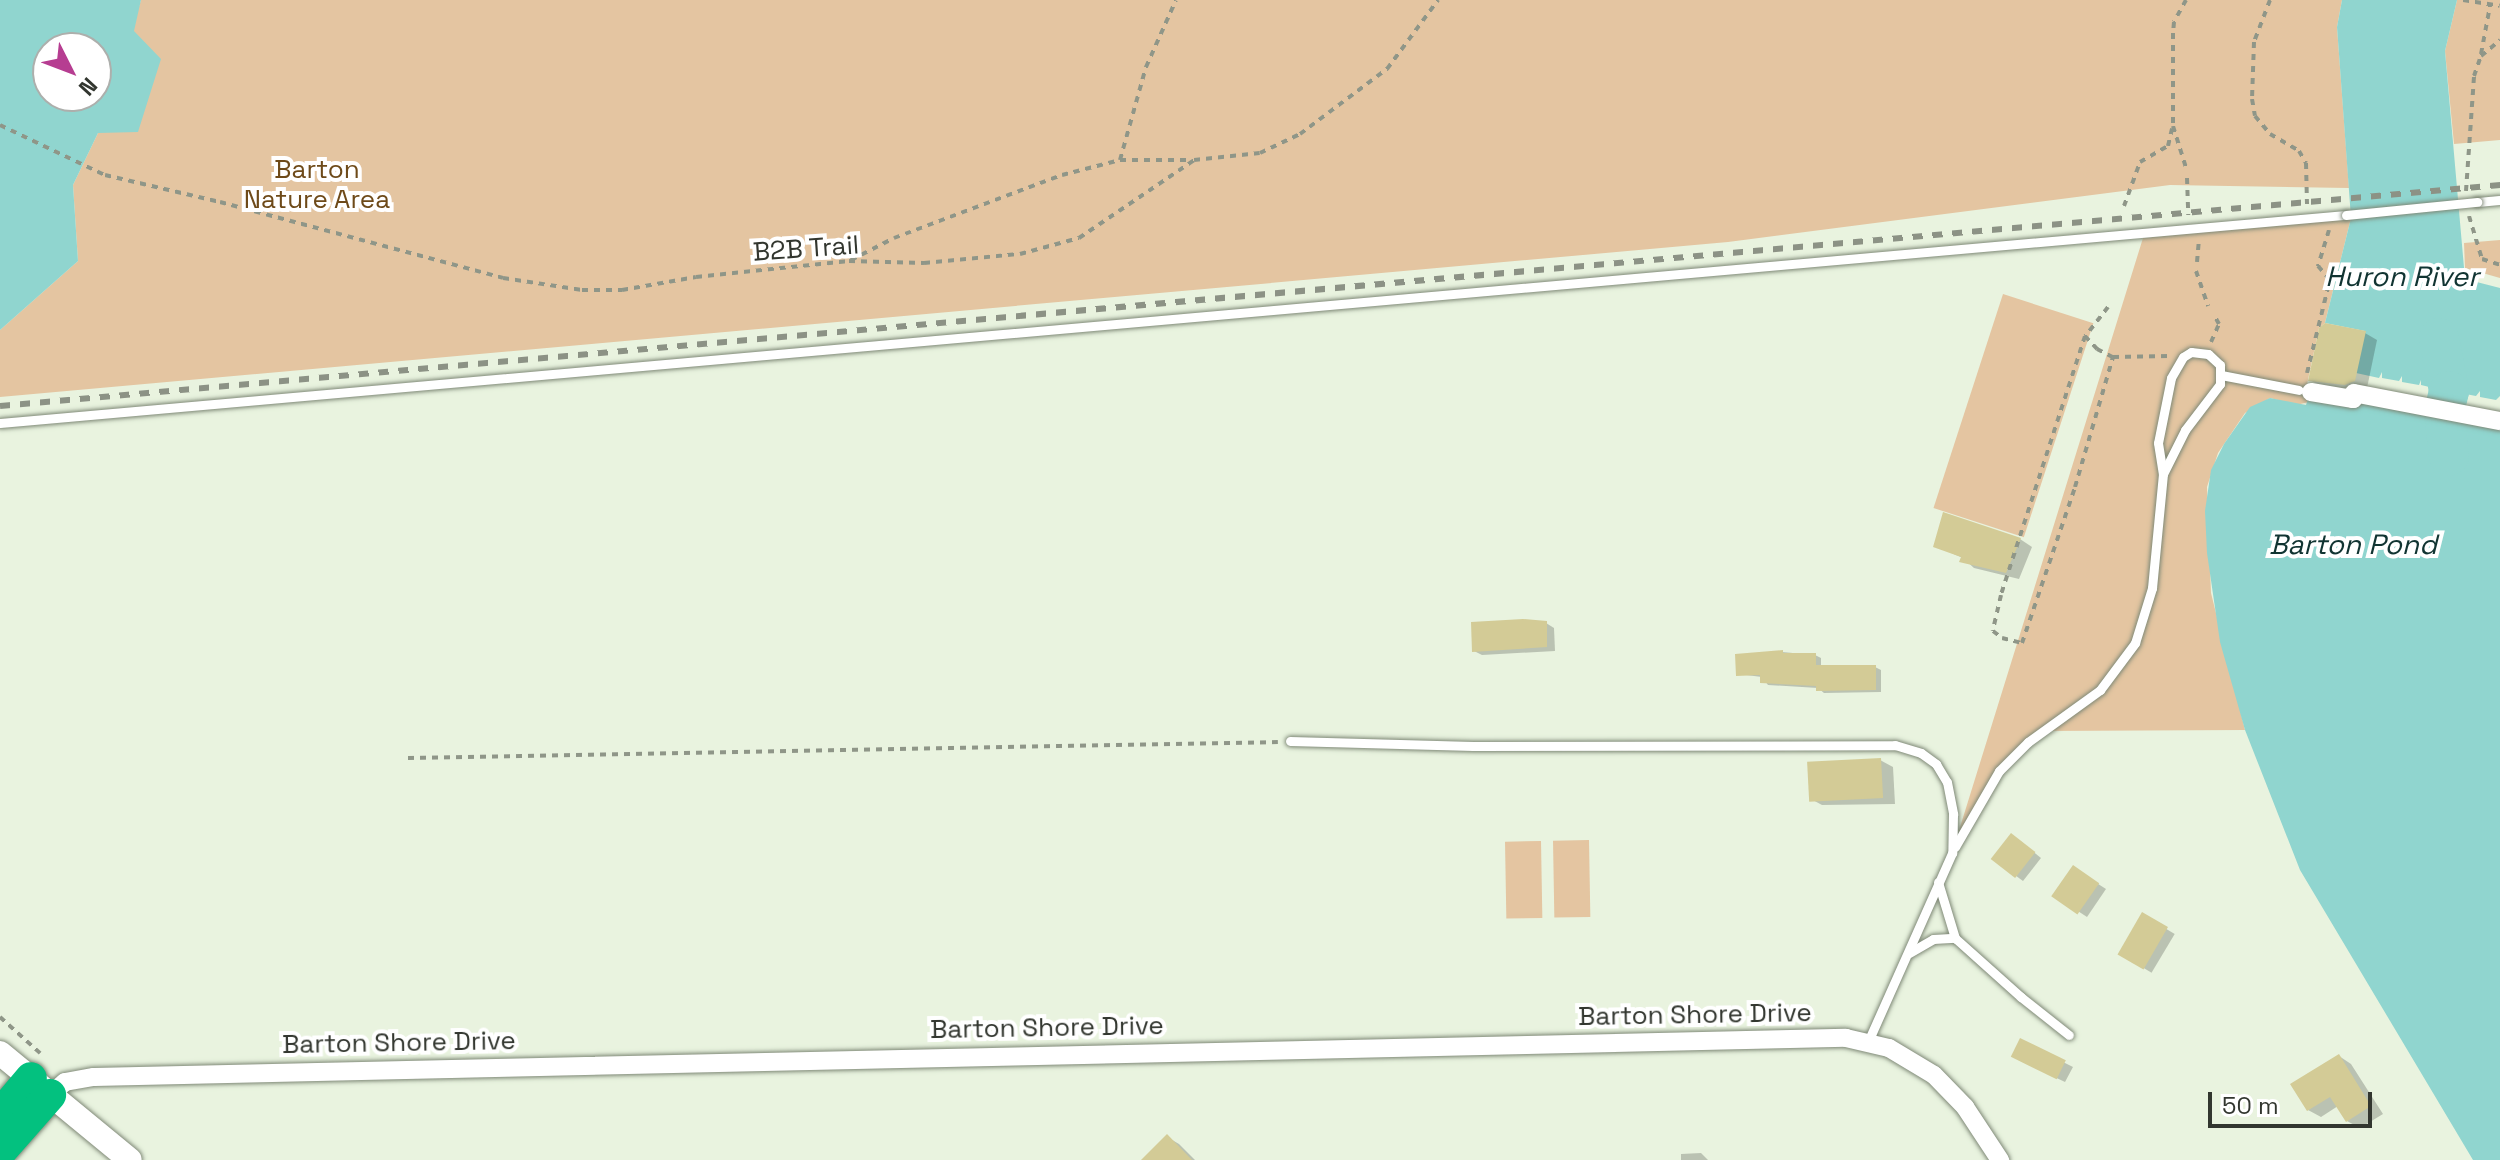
<!DOCTYPE html>
<style>
body{margin:0}
#map{position:relative;width:2500px;height:1160px;overflow:hidden;background:#e9f3df;font-family:"Space Grotesk",sans-serif}
div>[style]{position:absolute}
.green>*{inset:0;background:#e4c5a1;transform-origin:0 0}
.water>*{inset:0;background:#90d5cf}
.shadow>*{inset:0;background:#0003;transform-origin:0 0}
.river>*{height:40px;margin:-20px;padding:0 20px;transform-origin:20px;border-radius:20px;background:#90d5cf}
.building>*{inset:0;background:#d3cb96;transform-origin:0 0}
.path>*{height:4px;margin-top:-2px;transform-origin:0;background:repeating-linear-gradient(90deg,#8f9688 0 6px,transparent 0 12px)}
.roads{filter:drop-shadow(0 0 2px #7f8977) drop-shadow(0 0 2px #7f8977)}
.lane>*{height:9px;margin:-4.5px;padding:0 4.5px;transform-origin:4.5px;border-radius:4.5px;background:#fff}
.street>*{height:18px;margin:-9px;padding:0 9px;transform-origin:9px;border-radius:9px;background:#fff}
.secondary>*{height:24px;margin:-12px;padding:0 12px;transform-origin:12px;border-radius:12px;background:#fff}
.highway>*{height:32px;margin:-16px;padding:0 16px;transform-origin:16px;border-radius:16px;background:#03c17f}
.rail>*{height:6px;margin-top:-3px;transform-origin:0;background:repeating-linear-gradient(90deg,#8c9285 0 10px,transparent 0 20px)}
.bridges{filter:drop-shadow(0 0 2px #7f8977) drop-shadow(0 0 2px #7f8977)}
.lane-bridge>*{height:9px;margin:-4.5px;padding:0 4.5px;transform-origin:4.5px;border-radius:4.5px;background:#fff}
span{translate:-50% -50%;white-space:nowrap;text-align:center;line-height:1.15;-webkit-text-stroke:8px #fff;paint-order:stroke}
.park-label{font-size:26px;color:#6e4a19}
.street-label{font-size:26px;color:#32362f}
.water-label{font-size:28px;color:#113432;font-style:italic}
.north{position:absolute;left:32px;top:32px;width:80px;height:80px;box-sizing:border-box;background:#fff;border:2px solid #adafac;border-radius:50%;rotate:132deg;font-size:22px;font-weight:700;line-height:32px;text-align:center;color:#32362f}
.north::after{content:'';display:block;margin:auto;width:28px;height:36px;background:#b63d91;clip-path:polygon(50% 0,100% 100%,50% 72%,0 100%)}
.scale{position:absolute;left:2208px;top:1092px;width:164px;height:36px;box-sizing:border-box;border:4px solid #32362f;border-top:0;padding-left:10px;font-size:24px;line-height:28px;white-space:nowrap;color:#32362f;-webkit-text-stroke:6px #fff;paint-order:stroke}
</style>
<div id="map">
<div class="green">
<i style="clip-path:polygon(141px 0,2342px 0,2337px 27px,2349px 188px,2170px 185px,1728px 242px,0 397px,0 330px,78px 261px,73px 185px,98px 133px)"></i>
<i style="clip-path:polygon(2457px 0,2500px 0,2500px 140px,2454px 144px,2445px 51px)"></i>
<i style="clip-path:polygon(2351px 218px,2325px 323px,2319px 328px,2306px 389px,2311px 390px,2309px 402px,2296px 405px,2270px 398px,2245px 413px,2218px 453px,2207px 487px,2211px 593px,2245px 730px,2043px 731px,2013px 755px,1952px 853px,2143px 238px)"></i>
<i style="clip-path:polygon(2500px 240px,2500px 278px,2465px 268px,2464px 243px)"></i>
<i style="left:2003px;top:294px;width:95px;height:225px;rotate:18deg"></i>
<i style="left:1589px;top:840px;width:77px;height:36px;rotate:89deg"></i>
<i style="left:1541px;top:841px;width:77px;height:36px;rotate:89deg"></i>
</div>
<div class="water">
<i style="clip-path:polygon(evenodd,0 0,141px 0,134px 31px,161px 59px,138px 132px,98px 133px,73px 185px,78px 261px,0 330px,0 0,48px 48px,96px 48px,96px 96px,48px 96px,48px 48px)"></i>
<i style="clip-path:polygon(2342px 0,2457px 0,2445px 51px,2465px 279px,2500px 288px,2500px 396px,2496px 400px,2480px 397px,2480px 391px,2476px 396px,2460px 393px,2460px 388px,2457px 392px,2441px 389px,2440px 384px,2438px 389px,2421px 385px,2421px 380px,2419px 385px,2402px 382px,2402px 376px,2399px 381px,2382px 378px,2382px 372px,2379px 378px,2356px 373px,2365px 331px,2325px 323px,2351px 218px,2337px 27px)"></i>
<i style="clip-path:polygon(2311px 390px,2500px 423px,2500px 1160px,2473px 1160px,2300px 870px,2245px 730px,2220px 642px,2207px 553px,2205px 511px,2211px 470px,2224px 444px,2250px 407px,2270px 398px,2306px 405px)"></i>
</div>
<div class="shadow">
<i style="clip-path:polygon(2365px 333px,2377px 340px,2367px 388px,2359px 392px,2322px 387px,2310px 380px)"></i>
<i style="clip-path:polygon(2020px 539px,2032px 547px,2019px 579px,1974px 568px,1963px 558px,1935px 546px)"></i>
<i style="clip-path:polygon(1546px 623px,1554px 628px,1555px 651px,1482px 655px,1474px 651px)"></i>
<i style="clip-path:polygon(1782px 652px,1815px 655px,1821px 658px,1821px 667px,1875px 667px,1881px 670px,1881px 692px,1824px 693px,1818px 688px,1768px 685px,1762px 677px,1738px 674px)"></i>
<i style="clip-path:polygon(1880px 760px,1893px 767px,1895px 804px,1822px 805px,1809px 798px)"></i>
<i style="clip-path:polygon(2019px 840px,2041px 858px,2023px 881px,1993px 859px)"></i>
<i style="clip-path:polygon(2081px 873px,2106px 889px,2087px 917px,2055px 896px)"></i>
<i style="left:2143px;top:915px;width:37px;height:45px;rotate:31deg"></i>
<i style="clip-path:polygon(2021px 1041px,2073px 1067px,2065px 1082px,2021px 1061px)"></i>
<i style="clip-path:polygon(2339px 1056px,2351px 1064px,2383px 1114px,2360px 1128px,2347px 1121px,2338px 1106px,2321px 1117px,2308px 1110px)"></i>
<i style="clip-path:polygon(1167px 1137px,1179px 1144px,1195px 1160px,1143px 1160px)"></i>
<i style="clip-path:polygon(1701px 1153px,1708px 1160px,1681px 1160px,1681px 1154px)"></i>
</div>
<div class="river">
<i style="left:2439px;top:338px;width:54px;rotate:79.3deg"></i>
<i style="left:2449px;top:391px;width:23px;rotate:103deg"></i>
<i style="left:2444px;top:413px;width:43px;rotate:83.4deg"></i>
</div>
<div class="building">
<i style="clip-path:polygon(2325px 323px,2366px 331px,2355px 381px,2345px 385px,2308px 381px,2319px 328px)"></i>
<i style="clip-path:polygon(1943px 512px,2021px 538px,2006px 573px,1959px 562px,1961px 557px,1933px 547px)"></i>
<i style="clip-path:polygon(1523px 619px,1547px 621px,1547px 647px,1472px 652px,1471px 622px)"></i>
<i style="clip-path:polygon(1783px 650px,1783px 653px,1816px 653px,1816px 665px,1876px 665px,1876px 690px,1816px 691px,1816px 686px,1760px 683px,1760px 675px,1736px 676px,1735px 654px)"></i>
<i style="left:1881px;top:758px;width:40px;height:74px;rotate:87deg"></i>
<i style="left:2011px;top:833px;width:31px;height:33px;rotate:38deg"></i>
<i style="left:2073px;top:865px;width:32px;height:38px;rotate:35deg"></i>
<i style="left:2142px;top:912px;width:30px;height:49px;rotate:30deg"></i>
<i style="left:2020px;top:1038px;width:51px;height:21px;rotate:26deg"></i>
<i style="clip-path:polygon(2339px 1054px,2371px 1106px,2346px 1122px,2330px 1097px,2307px 1111px,2290px 1084px)"></i>
<i style="clip-path:polygon(1167px 1134px,1192px 1160px,1141px 1160px)"></i>
</div>
<div class="path">
<i style="left:2186px;top:0;width:25px;rotate:119deg"></i>
<i style="left:2174px;top:22px;width:11px;rotate:95deg"></i>
<i style="left:2173px;top:33px;width:93px;rotate:90deg"></i>
<i style="left:2173px;top:126px;width:47px;rotate:72.7deg"></i>
<i style="left:2270px;top:0;width:45px;rotate:110.9deg"></i>
<i style="left:2254px;top:42px;width:57px;rotate:92deg"></i>
<i style="left:2252px;top:99px;width:17px;rotate:80deg"></i>
<i style="left:2255px;top:116px;width:23px;rotate:50deg"></i>
<i style="left:2270px;top:134px;width:34px;rotate:30deg"></i>
<i style="left:2299px;top:151px;width:14px;rotate:60deg"></i>
<i style="left:2306px;top:163px;width:41px;rotate:88.6deg"></i>
<i style="left:2463px;top:0;width:37px;rotate:9deg"></i>
<i style="left:2481px;top:54px;width:49px;rotate:-79.4deg"></i>
<i style="left:0;top:125px;width:116px;rotate:25.5deg"></i>
<i style="left:105px;top:175px;width:118px;rotate:13.2deg"></i>
<i style="left:220px;top:202px;width:293px;rotate:15deg"></i>
<i style="left:503px;top:278px;width:80px;rotate:8.6deg"></i>
<i style="left:582px;top:290px;width:40px"></i>
<i style="left:622px;top:290px;width:75px;rotate:-10deg"></i>
<i style="left:696px;top:277px;width:154px;rotate:-6deg"></i>
<i style="left:849px;top:261px;width:75px;rotate:1.5deg"></i>
<i style="left:924px;top:263px;width:96px;rotate:-5.4deg"></i>
<i style="left:1020px;top:254px;width:61px;rotate:-15.2deg"></i>
<i style="left:1079px;top:238px;width:139px;rotate:-34.1deg"></i>
<i style="left:1194px;top:160px;width:66px;rotate:-6.1deg"></i>
<i style="left:1260px;top:153px;width:44px;rotate:-25.4deg"></i>
<i style="left:1300px;top:134px;width:109px;rotate:-36.8deg"></i>
<i style="left:1387px;top:69px;width:86px;rotate:-53.5deg"></i>
<i style="left:1120px;top:160px;width:97px;rotate:-74.4deg"></i>
<i style="left:1146px;top:67px;width:73px;rotate:-65.9deg"></i>
<i style="left:2187px;top:178px;width:37px;rotate:88deg"></i>
<i style="left:2466px;top:191px;width:115px;rotate:-86deg"></i>
<i style="left:2474px;top:76px;width:21px;rotate:-71deg"></i>
<i style="left:2481px;top:56px;width:25px;rotate:-40deg"></i>
<i style="left:2124px;top:206px;width:47px;rotate:-70deg"></i>
<i style="left:2140px;top:162px;width:32px;rotate:-30deg"></i>
<i style="left:2168px;top:146px;width:18px;rotate:-77deg"></i>
<i style="left:2469px;top:216px;width:45px;rotate:73.2deg"></i>
<i style="left:2482px;top:259px;width:19px;rotate:18deg"></i>
<i style="left:2329px;top:230px;width:38px;rotate:107deg"></i>
<i style="left:2318px;top:266px;width:18px;rotate:49deg"></i>
<i style="left:851px;top:260px;width:48px;rotate:-27.1deg"></i>
<i style="left:894px;top:238px;width:179px;rotate:-20.6deg"></i>
<i style="left:1062px;top:175px;width:60px;rotate:-14.5deg"></i>
<i style="left:1120px;top:160px;width:71px"></i>
<i style="left:2197px;top:262px;width:21px;rotate:-85deg"></i>
<i style="left:2196px;top:271px;width:37px;rotate:71deg"></i>
<i style="left:2108px;top:307px;width:37px;rotate:128deg"></i>
<i style="left:2085px;top:336px;width:272px;rotate:108deg"></i>
<i style="left:2001px;top:595px;width:37px;rotate:103deg"></i>
<i style="left:1993px;top:631px;width:11px;rotate:38deg"></i>
<i style="left:2002px;top:638px;width:21px;rotate:14deg"></i>
<i style="left:2022px;top:643px;width:165px;rotate:-71.2deg"></i>
<i style="left:2075px;top:487px;width:135px;rotate:-73.7deg"></i>
<i style="left:2113px;top:357px;width:56px;rotate:-1deg"></i>
<i style="left:2085px;top:336px;width:18px;rotate:47deg"></i>
<i style="left:2097px;top:349px;width:18px;rotate:27deg"></i>
<i style="left:2211px;top:342px;width:20px;rotate:-66deg"></i>
<i style="left:2219px;top:324px;width:10px;rotate:-119deg"></i>
<i style="left:2307px;top:373px;width:105px;rotate:-76.2deg"></i>
<i style="left:408px;top:758px;width:870px;rotate:-1.05deg"></i>
<i style="left:0;top:1017px;width:54px;rotate:42deg"></i>
</div>
<div class="roads">
<div class="lane">
<i style="left:2477px;top:202px;width:23px;rotate:-5deg"></i>
<i style="left:2221px;top:375px;width:79px;rotate:10.9deg"></i>
<i style="left:0;top:423px;width:2355px;rotate:-5.07deg"></i>
<i style="left:1290px;top:741px;width:183px;rotate:1.6deg"></i>
<i style="left:1473px;top:746px;width:422px;rotate:-0.1deg"></i>
<i style="left:1895px;top:745px;width:27px;rotate:17deg"></i>
<i style="left:1921px;top:753px;width:19px;rotate:36deg"></i>
<i style="left:1936px;top:764px;width:21px;rotate:59deg"></i>
<i style="left:1947px;top:782px;width:33px;rotate:79deg"></i>
<i style="left:1953px;top:814px;width:39px;rotate:91deg"></i>
<i style="left:1952px;top:853px;width:207px;rotate:114deg"></i>
<i style="left:1955px;top:847px;width:88px;rotate:-59.9deg"></i>
<i style="left:1999px;top:771px;width:41px;rotate:-45deg"></i>
<i style="left:2028px;top:742px;width:89px;rotate:-35.8deg"></i>
<i style="left:2100px;top:690px;width:59px;rotate:-53.3deg"></i>
<i style="left:2135px;top:643px;width:58px;rotate:-72.8deg"></i>
<i style="left:2152px;top:588px;width:115px;rotate:-84.5deg"></i>
<i style="left:2163px;top:474px;width:49px;rotate:-63.4deg"></i>
<i style="left:2185px;top:430px;width:58px;rotate:-52.7deg"></i>
<i style="left:2220px;top:384px;width:19px;rotate:-90deg"></i>
<i style="left:2220px;top:365px;width:16px;rotate:-137deg"></i>
<i style="left:2208px;top:354px;width:17px;rotate:-173deg"></i>
<i style="left:2191px;top:352px;width:9px;rotate:148deg"></i>
<i style="left:2183px;top:357px;width:24px;rotate:120deg"></i>
<i style="left:2171px;top:378px;width:66px;rotate:101.3deg"></i>
<i style="left:2158px;top:443px;width:31px;rotate:81deg"></i>
<i style="left:1938px;top:882px;width:59px;rotate:73.1deg"></i>
<i style="left:1909px;top:953px;width:28px;rotate:-30deg"></i>
<i style="left:1933px;top:939px;width:22px;rotate:-3deg"></i>
<i style="left:1955px;top:938px;width:89px;rotate:41.8deg"></i>
<i style="left:2021px;top:997px;width:61px;rotate:38.4deg"></i>
</div>
<div class="street">
<i style="left:2311px;top:392px;width:43px;rotate:9.5deg"></i>
<i style="left:2353px;top:399px;width:6px;rotate:-81deg"></i>
<i style="left:2354px;top:393px;width:149px;rotate:10.9deg"></i>
<i style="left:50px;top:1095px;width:20px;rotate:-41deg"></i>
<i style="left:65px;top:1082px;width:29px;rotate:-10deg"></i>
<i style="left:94px;top:1077px;width:1752px;rotate:-1.28deg"></i>
<i style="left:1846px;top:1038px;width:44px;rotate:13.1deg"></i>
<i style="left:1889px;top:1048px;width:52px;rotate:31deg"></i>
<i style="left:1934px;top:1075px;width:45px;rotate:45.9deg"></i>
<i style="left:1965px;top:1107px;width:64px;rotate:56.6deg"></i>
</div>
<div class="secondary">
<i style="left:0;top:1053px;width:168px;rotate:39.5deg"></i>
</div>
<div class="highway">
<i style="left:0;top:1115px;width:48px;rotate:-50deg"></i>
<i style="left:0;top:1152px;width:76px;rotate:-48.7deg"></i>
</div>
</div>
<div class="rail">
<i style="left:0;top:406px;width:2510px;rotate:-5.05deg"></i>
</div>
<div class="bridges">
<div class="lane-bridge">
<i style="left:2346px;top:215px;width:132px;rotate:-5.7deg"></i>
</div>
</div>
<div class="park-label">
<span style="left:317px;top:185px">Barton<br>Nature Area</span>
</div>
<div class="street-label">
<span style="left:806px;top:249px;rotate:-4deg">B2B Trail</span>
<span style="left:1695px;top:1015px;rotate:-1deg">Barton Shore Drive</span>
<span style="left:1047px;top:1028px;rotate:-1deg">Barton Shore Drive</span>
<span style="left:399px;top:1043px;rotate:-1deg">Barton Shore Drive</span>
</div>
<div class="water-label">
<span style="left:2402px;top:276px">Huron River</span>
<span style="left:2353px;top:544px">Barton Pond</span>
</div>
<div class="north">N</div>
<div class="scale">50 m</div>
</div>
